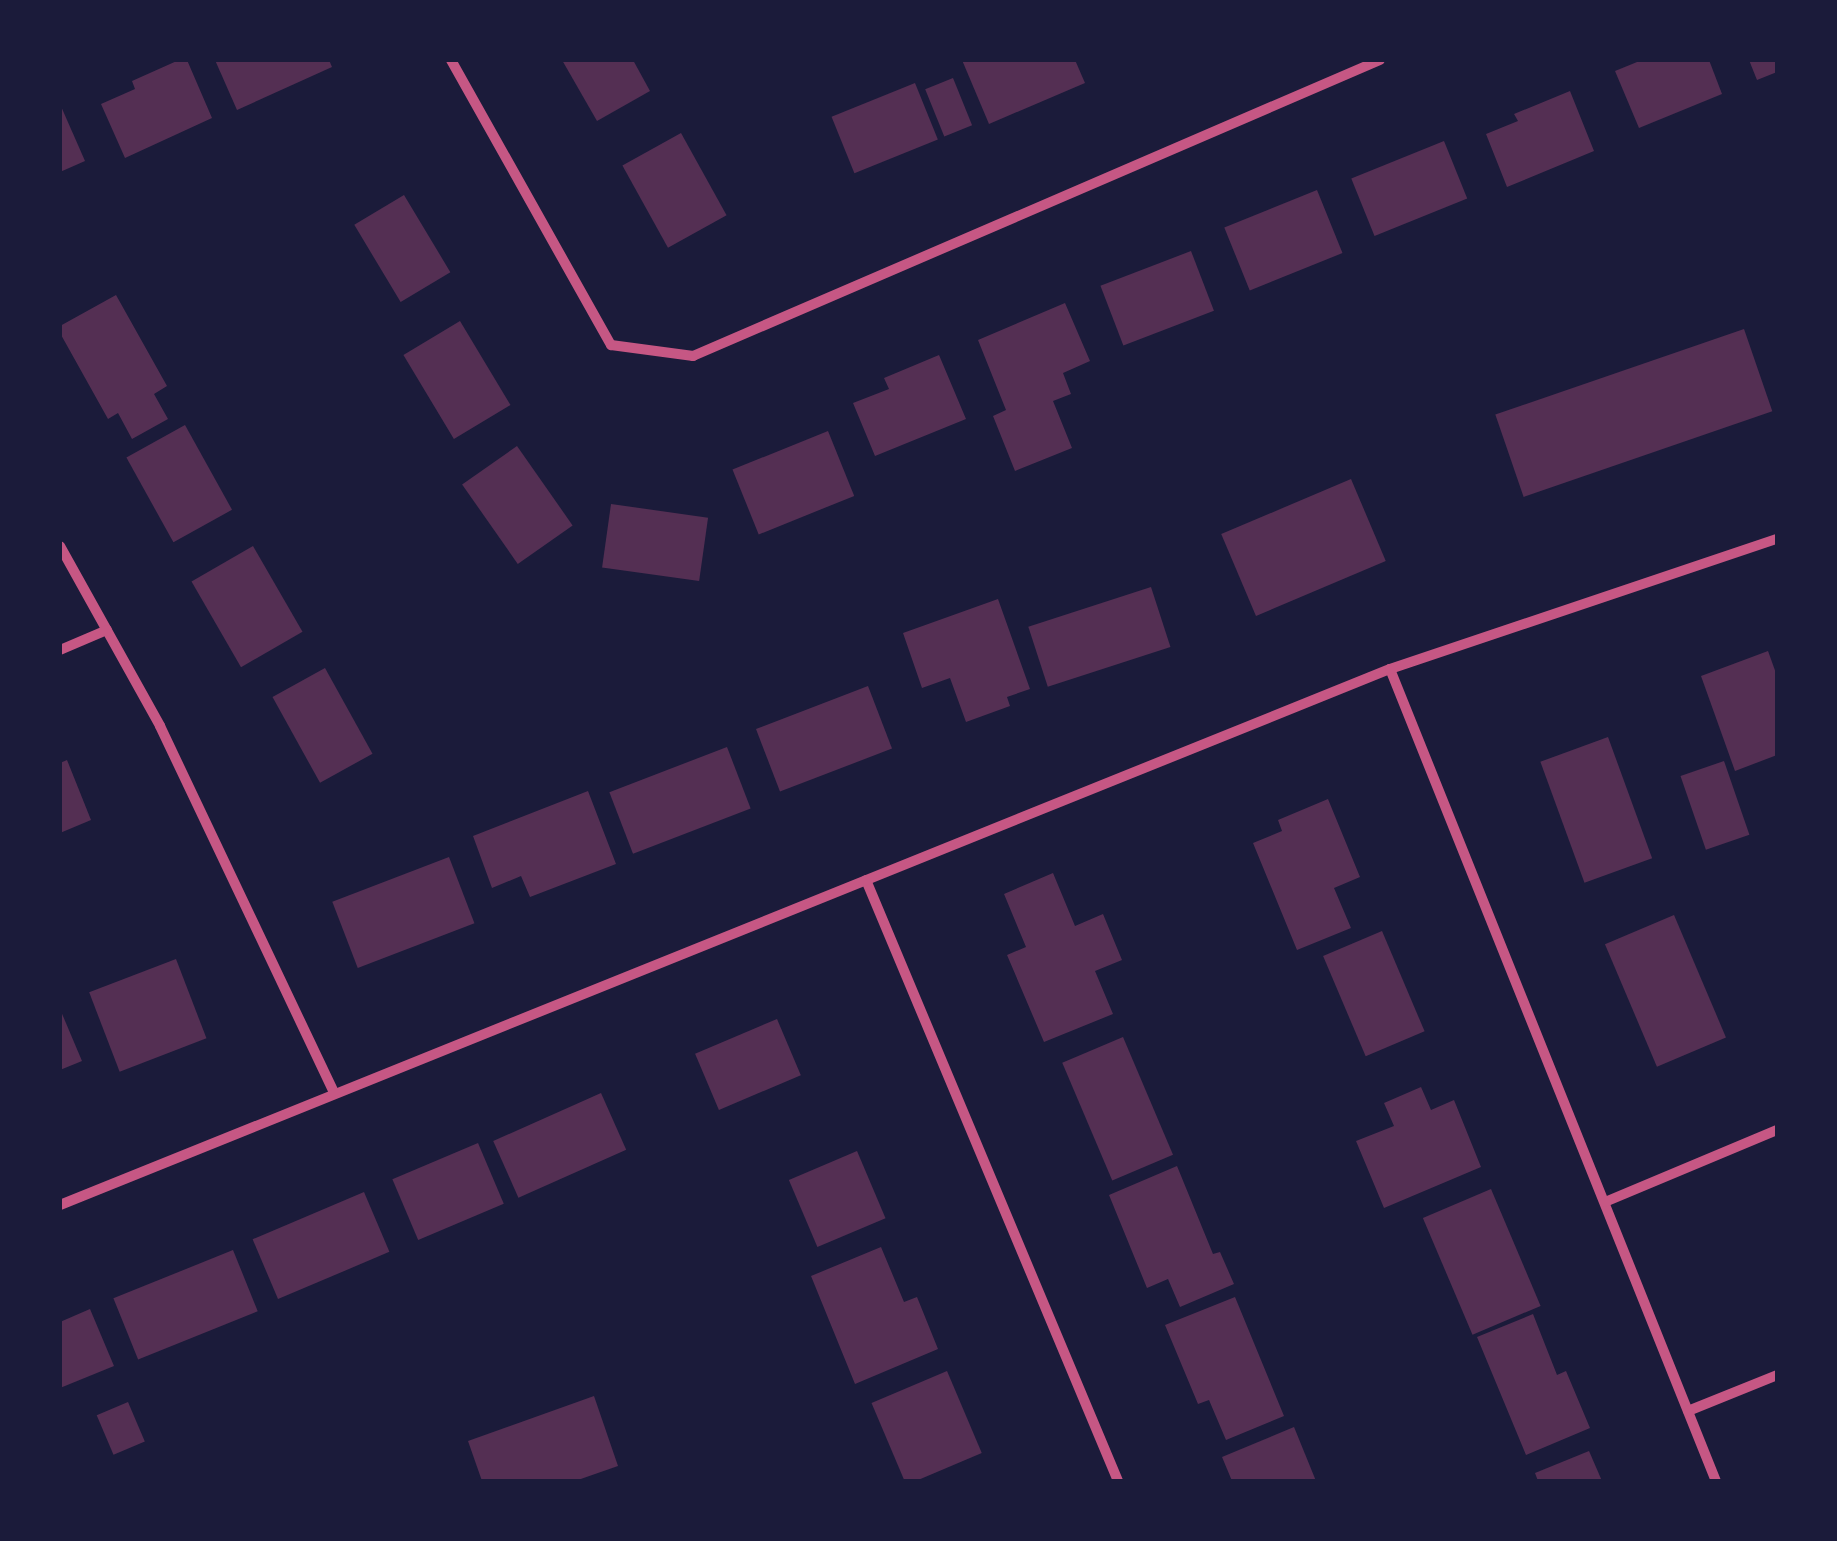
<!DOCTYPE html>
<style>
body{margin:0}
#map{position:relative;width:1837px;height:1541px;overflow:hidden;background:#1b1b3a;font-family:Helvetica,sans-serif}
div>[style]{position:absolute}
.building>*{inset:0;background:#542f53;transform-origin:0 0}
.minor>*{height:10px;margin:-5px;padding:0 5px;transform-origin:5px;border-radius:5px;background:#c65784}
span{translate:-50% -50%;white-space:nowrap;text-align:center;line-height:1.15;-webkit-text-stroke:10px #1b1b3a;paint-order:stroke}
.frame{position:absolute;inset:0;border:62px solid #1b1b3a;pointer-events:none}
</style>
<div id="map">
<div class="building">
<i style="clip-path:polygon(179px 60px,187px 60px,212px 118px,125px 158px,101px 104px,135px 89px,132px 81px)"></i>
<i style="clip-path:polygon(215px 60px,329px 60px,332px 67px,237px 110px)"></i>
<i style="clip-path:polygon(562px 60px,633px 60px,650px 91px,597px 121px)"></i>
<i style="clip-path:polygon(962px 60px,1075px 60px,1085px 83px,989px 124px)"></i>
<i style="clip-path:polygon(1642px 60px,1709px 60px,1722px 94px,1639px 128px,1615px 71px)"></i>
<i style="clip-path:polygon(1749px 60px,1777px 60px,1777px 72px,1757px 80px)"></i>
<i style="left:953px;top:78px;width:51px;height:30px;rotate:68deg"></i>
<i style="left:915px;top:83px;width:61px;height:90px;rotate:68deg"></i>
<i style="clip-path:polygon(1570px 91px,1594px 151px,1507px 187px,1486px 134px,1518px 121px,1514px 114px)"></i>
<i style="clip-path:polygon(60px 104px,85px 161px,60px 172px)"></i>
<i style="left:681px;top:133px;width:94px;height:67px;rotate:61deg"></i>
<i style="left:1444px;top:141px;width:62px;height:100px;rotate:68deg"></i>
<i style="left:1317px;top:190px;width:68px;height:100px;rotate:68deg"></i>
<i style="left:404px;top:195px;width:90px;height:58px;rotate:59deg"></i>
<i style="left:1191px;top:251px;width:64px;height:97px;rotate:69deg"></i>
<i style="clip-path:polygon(116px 295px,167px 386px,154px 394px,168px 419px,132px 439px,118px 413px,108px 419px,60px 333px,60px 326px)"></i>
<i style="clip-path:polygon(1065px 303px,1090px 361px,1063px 373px,1071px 394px,1053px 401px,1072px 448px,1015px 471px,993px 416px,1006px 410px,978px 340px)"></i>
<i style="left:460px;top:321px;width:98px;height:66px;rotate:59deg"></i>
<i style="left:1744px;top:329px;width:87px;height:263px;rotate:71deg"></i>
<i style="clip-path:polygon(939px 355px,966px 419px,875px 456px,853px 403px,889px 389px,884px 378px)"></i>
<i style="left:185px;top:425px;width:97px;height:67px;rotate:61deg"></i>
<i style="left:828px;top:431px;width:70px;height:103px;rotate:68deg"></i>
<i style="left:517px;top:446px;width:97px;height:67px;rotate:55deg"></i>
<i style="left:1351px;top:479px;width:89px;height:141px;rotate:67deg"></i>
<i style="left:611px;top:504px;width:98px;height:64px;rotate:8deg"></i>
<i style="left:253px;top:546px;width:99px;height:71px;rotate:60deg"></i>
<i style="left:1151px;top:587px;width:63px;height:129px;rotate:72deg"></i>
<i style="clip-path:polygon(998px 599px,1030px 689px,1007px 697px,1010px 706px,966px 722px,950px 678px,922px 688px,903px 633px)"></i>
<i style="clip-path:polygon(1768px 651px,1777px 676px,1777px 755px,1735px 771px,1701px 676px)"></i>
<i style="left:325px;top:668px;width:98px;height:60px;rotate:61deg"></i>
<i style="left:868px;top:686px;width:67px;height:120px;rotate:69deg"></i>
<i style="left:1608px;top:737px;width:129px;height:72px;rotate:70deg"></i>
<i style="left:727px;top:747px;width:66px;height:126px;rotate:69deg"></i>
<i style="clip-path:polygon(67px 760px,91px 820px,60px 833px,60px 763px)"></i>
<i style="left:1724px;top:761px;width:78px;height:46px;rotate:71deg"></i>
<i style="clip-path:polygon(588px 791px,616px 864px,530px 897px,521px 876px,492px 888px,473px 836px)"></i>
<i style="clip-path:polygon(1328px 799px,1360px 877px,1334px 888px,1351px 928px,1297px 950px,1253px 843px,1282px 831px,1278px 820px)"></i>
<i style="left:449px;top:857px;width:71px;height:125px;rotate:69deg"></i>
<i style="clip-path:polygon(1053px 873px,1075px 926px,1103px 914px,1122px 960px,1095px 971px,1113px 1014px,1044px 1042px,1007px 955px,1026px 947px,1004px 894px)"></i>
<i style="left:1674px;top:915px;width:133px;height:75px;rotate:67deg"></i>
<i style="left:1382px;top:931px;width:109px;height:64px;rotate:67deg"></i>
<i style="left:176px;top:959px;width:85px;height:93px;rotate:69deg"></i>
<i style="clip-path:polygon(60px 1009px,82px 1061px,60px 1070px)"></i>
<i style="left:777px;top:1019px;width:61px;height:89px;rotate:67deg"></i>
<i style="left:1123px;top:1037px;width:128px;height:66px;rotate:67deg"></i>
<i style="clip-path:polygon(1421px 1087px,1431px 1110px,1454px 1100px,1481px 1167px,1384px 1208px,1356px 1141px,1394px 1126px,1384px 1103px)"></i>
<i style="left:601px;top:1093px;width:62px;height:118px;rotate:66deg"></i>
<i style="left:478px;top:1143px;width:66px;height:93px;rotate:67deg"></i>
<i style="left:857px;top:1151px;width:73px;height:74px;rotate:67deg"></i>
<i style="clip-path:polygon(1177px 1166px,1213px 1254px,1220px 1252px,1234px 1284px,1180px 1307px,1168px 1279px,1147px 1288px,1109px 1195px)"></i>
<i style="left:1491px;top:1189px;width:127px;height:74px;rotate:67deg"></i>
<i style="left:364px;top:1192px;width:65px;height:121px;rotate:67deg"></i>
<i style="clip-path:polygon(881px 1247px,904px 1302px,917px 1297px,938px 1349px,855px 1384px,811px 1276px)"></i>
<i style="left:233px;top:1250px;width:66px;height:129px;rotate:68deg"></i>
<i style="clip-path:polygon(1235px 1297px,1284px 1416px,1226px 1440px,1209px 1400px,1198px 1404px,1165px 1325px)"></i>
<i style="clip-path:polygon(90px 1309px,114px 1366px,60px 1388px,60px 1322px)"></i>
<i style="clip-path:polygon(1533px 1314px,1557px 1375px,1566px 1371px,1590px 1428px,1526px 1455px,1477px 1337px)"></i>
<i style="left:947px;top:1371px;width:89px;height:82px;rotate:67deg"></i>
<i style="clip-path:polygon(594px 1396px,618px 1466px,575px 1481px,482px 1481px,468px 1441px)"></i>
<i style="left:128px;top:1402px;width:43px;height:34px;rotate:67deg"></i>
<i style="clip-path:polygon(1294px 1427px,1316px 1481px,1232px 1481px,1222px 1457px)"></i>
<i style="clip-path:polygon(1589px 1451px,1602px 1481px,1538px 1481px,1535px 1473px)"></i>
</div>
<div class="minor">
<i style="left:451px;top:60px;width:327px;rotate:60.7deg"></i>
<i style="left:611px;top:345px;width:83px;rotate:7.6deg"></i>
<i style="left:693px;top:356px;width:748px;rotate:-23.31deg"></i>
<i style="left:60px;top:546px;width:206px;rotate:60.9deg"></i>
<i style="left:160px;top:726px;width:406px;rotate:64.6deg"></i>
<i style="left:60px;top:650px;width:51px;rotate:-23.1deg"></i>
<i style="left:1390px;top:669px;width:875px;rotate:68.13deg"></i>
<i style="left:866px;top:880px;width:652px;rotate:67.25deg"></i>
<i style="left:1605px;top:1202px;width:186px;rotate:-22.7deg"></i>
<i style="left:60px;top:1205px;width:1434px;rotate:-21.95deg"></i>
<i style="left:1390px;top:669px;width:408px;rotate:-18.6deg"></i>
<i style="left:1688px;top:1411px;width:96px;rotate:-22deg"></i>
</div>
<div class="frame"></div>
</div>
